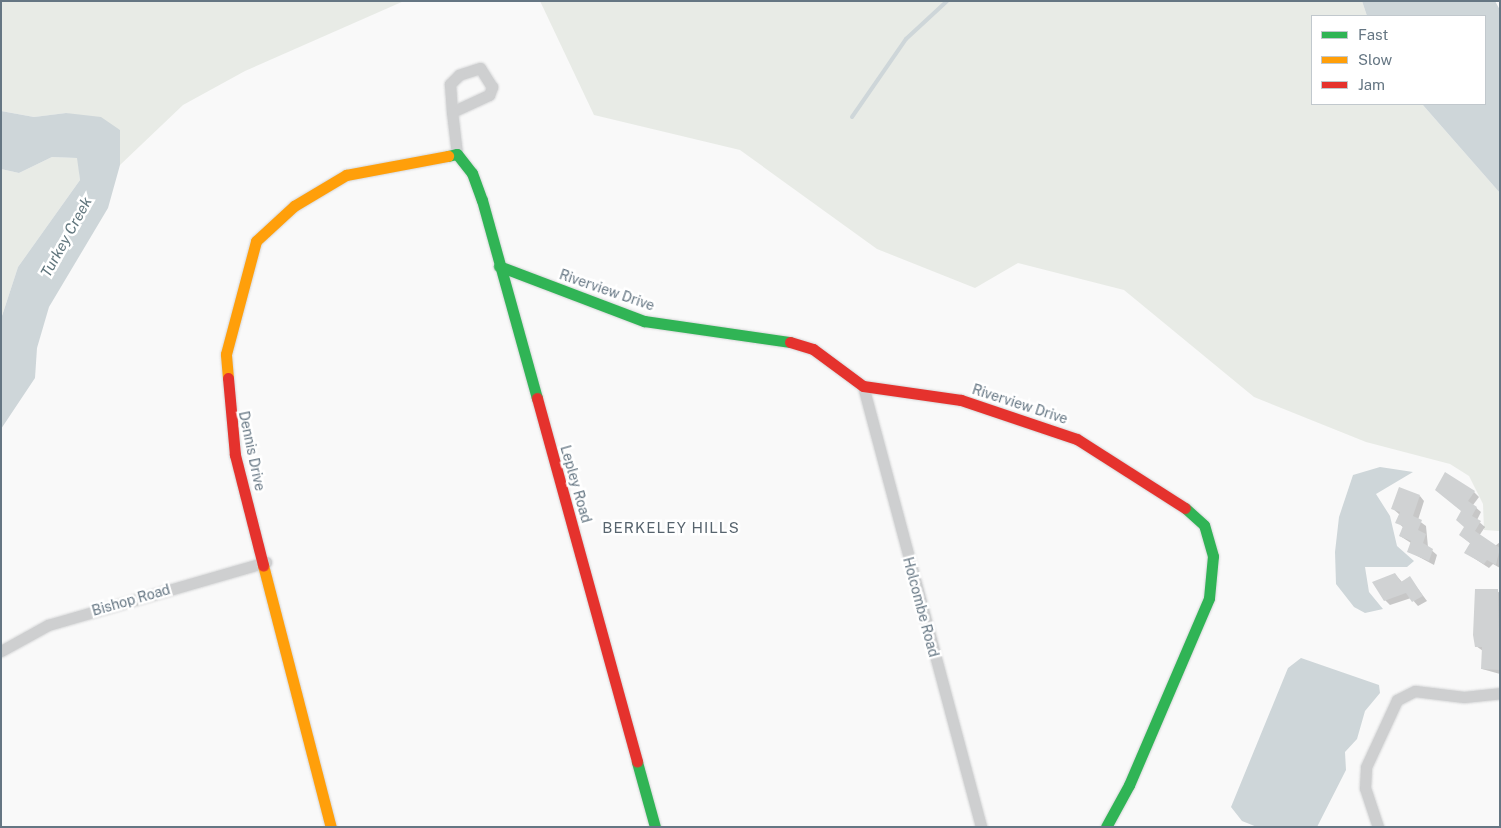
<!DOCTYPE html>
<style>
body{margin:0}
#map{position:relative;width:1501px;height:828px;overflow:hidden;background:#f9f9f9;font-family:"Public Sans",sans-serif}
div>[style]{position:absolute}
.green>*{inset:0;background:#e8ebe6}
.water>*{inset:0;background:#ced6d9}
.shadow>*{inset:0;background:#0003}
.stream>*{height:4px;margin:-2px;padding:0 2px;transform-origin:2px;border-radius:2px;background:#ced6d9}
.building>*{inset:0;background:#d0d2d3}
.roads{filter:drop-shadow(0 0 1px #d5d6d7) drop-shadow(0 0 1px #d5d6d7)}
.street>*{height:11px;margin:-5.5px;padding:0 5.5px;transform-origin:5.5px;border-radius:5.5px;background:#cecfd0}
.fast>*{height:11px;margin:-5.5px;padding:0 5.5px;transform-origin:5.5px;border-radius:5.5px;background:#30b455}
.slow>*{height:11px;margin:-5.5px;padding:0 5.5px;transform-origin:5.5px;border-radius:5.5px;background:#ff9f0a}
.jam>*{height:11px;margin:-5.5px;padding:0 5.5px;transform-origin:5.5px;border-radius:5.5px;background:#e5322d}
span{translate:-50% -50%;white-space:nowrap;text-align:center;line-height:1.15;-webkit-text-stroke:5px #fff;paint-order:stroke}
.street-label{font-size:14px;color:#657683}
.water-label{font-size:15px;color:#60757c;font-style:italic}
.neighbourhood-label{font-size:15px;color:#57646e;letter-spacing:1px}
.frame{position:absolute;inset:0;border:2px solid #657683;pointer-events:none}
.legend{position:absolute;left:1311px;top:15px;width:175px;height:90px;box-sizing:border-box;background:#fff;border:1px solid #c1c8cd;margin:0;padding:6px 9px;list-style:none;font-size:15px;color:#657683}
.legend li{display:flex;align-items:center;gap:10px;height:25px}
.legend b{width:25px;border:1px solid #c1c8cd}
</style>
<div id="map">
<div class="green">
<i style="clip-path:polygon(1px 1px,404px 1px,245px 71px,183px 105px,120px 165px,120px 130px,66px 113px,34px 117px,1px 111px)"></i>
<i style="clip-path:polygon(540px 1px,1362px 1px,1367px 16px,1312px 16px,1312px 104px,1422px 104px,1500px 193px,1500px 531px,1484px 530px,1483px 504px,1469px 476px,1450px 464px,1366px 442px,1254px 397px,1124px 290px,1018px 263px,975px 288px,877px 249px,740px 150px,594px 115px)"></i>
<i style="clip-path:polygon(52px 157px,78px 158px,80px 180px,18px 267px,1px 319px,1px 169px,19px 173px)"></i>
</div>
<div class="water">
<i style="clip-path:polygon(1362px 1px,1495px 1px,1500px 10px,1500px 193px,1422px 104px,1485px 104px,1485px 16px,1367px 16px)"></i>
<i style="clip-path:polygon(1px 111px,34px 117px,66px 113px,101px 117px,120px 130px,120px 165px,108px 208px,49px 307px,37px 348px,35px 378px,1px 429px,1px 319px,18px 267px,80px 180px,77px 158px,52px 157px,19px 173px,1px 169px)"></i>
<i style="clip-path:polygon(1380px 467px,1413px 472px,1376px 494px,1390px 516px,1397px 546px,1414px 561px,1407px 567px,1365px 567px,1369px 592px,1383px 609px,1365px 613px,1354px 607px,1336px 584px,1335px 552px,1339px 517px,1353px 475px)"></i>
<i style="clip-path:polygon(1301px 658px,1379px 685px,1380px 693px,1365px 711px,1357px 739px,1345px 752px,1346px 770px,1317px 827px,1257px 827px,1242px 821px,1231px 807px,1288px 668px)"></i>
</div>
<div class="shadow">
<i style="clip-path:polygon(1474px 492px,1479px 497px,1473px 505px,1481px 512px,1477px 520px,1485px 527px,1479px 536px,1495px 546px,1500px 542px,1500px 568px,1493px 564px,1489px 568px,1466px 553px,1471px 544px,1460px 535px,1465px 527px,1462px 511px,1441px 494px)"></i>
<i style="clip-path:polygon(1420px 496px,1424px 501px,1418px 520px,1426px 526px,1428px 547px,1437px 555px,1434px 565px,1408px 551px,1411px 543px,1400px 536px,1404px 528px,1397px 522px,1400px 515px,1392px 508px)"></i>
<i style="clip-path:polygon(1395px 574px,1402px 582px,1410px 578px,1427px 601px,1418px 606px,1411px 598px,1390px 605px,1385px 600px)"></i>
<i style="clip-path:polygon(1497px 591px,1500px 593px,1500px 674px,1482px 669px,1483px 651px,1476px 646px)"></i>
</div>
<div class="stream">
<i style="left:852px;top:117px;width:95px;rotate:-55.3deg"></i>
<i style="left:906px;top:39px;width:56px;rotate:-42.8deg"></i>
</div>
<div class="building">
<i style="clip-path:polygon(1445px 472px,1475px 491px,1468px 501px,1477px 507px,1472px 516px,1481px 521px,1475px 531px,1500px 548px,1496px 565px,1487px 560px,1484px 564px,1464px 553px,1470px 543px,1459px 535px,1464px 527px,1456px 520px,1461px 511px,1435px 490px)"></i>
<i style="clip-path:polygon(1399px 487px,1420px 495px,1413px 516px,1422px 520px,1418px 530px,1426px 534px,1423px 543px,1433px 549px,1429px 561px,1407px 552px,1411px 541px,1399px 536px,1403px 526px,1395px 523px,1400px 512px,1391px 509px)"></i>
<i style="clip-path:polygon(1395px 573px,1401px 582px,1410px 576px,1423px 596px,1412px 602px,1406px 593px,1384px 601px,1372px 582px)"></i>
<i style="clip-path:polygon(1475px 589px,1498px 589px,1500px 670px,1481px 669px,1482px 647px,1475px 647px,1473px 635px)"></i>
</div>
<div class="roads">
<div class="street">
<i style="left:452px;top:112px;width:41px;rotate:-24.7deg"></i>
<i style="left:489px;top:95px;width:9px;rotate:-69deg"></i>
<i style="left:492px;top:87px;width:22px;rotate:-122deg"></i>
<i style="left:480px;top:68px;width:22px;rotate:162deg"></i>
<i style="left:459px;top:75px;width:13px;rotate:135deg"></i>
<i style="left:450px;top:84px;width:28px;rotate:86deg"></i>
<i style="left:452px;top:112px;width:42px;rotate:83.2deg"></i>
<i style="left:863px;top:386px;width:457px;rotate:75deg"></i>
<i style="left:1px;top:651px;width:54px;rotate:-29deg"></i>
<i style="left:48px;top:625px;width:227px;rotate:-16.1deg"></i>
<i style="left:1378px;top:827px;width:41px;rotate:-108.4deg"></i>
<i style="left:1365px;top:788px;width:21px;rotate:-87deg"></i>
<i style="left:1366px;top:767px;width:74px;rotate:-65.2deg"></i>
<i style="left:1397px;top:700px;width:20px;rotate:-27deg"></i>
<i style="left:1415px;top:691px;width:49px;rotate:7deg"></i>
<i style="left:1464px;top:697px;width:36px;rotate:-6deg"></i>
</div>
<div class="fast">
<i style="left:448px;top:156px;width:9px;rotate:-13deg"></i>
<i style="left:457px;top:154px;width:24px;rotate:52deg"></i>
<i style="left:472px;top:173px;width:29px;rotate:70deg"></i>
<i style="left:482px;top:200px;width:205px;rotate:74.5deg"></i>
<i style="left:499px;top:266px;width:155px;rotate:20.8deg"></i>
<i style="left:644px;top:321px;width:148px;rotate:8.2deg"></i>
<i style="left:637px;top:762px;width:67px;rotate:74.5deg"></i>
<i style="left:1106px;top:827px;width:48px;rotate:-61.3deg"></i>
<i style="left:1129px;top:785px;width:203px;rotate:-66.8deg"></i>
<i style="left:1209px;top:598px;width:42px;rotate:-84.6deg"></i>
<i style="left:1213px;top:556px;width:32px;rotate:-106deg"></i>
<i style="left:1204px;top:525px;width:25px;rotate:-138deg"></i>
</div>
<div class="slow">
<i style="left:228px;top:378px;width:24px;rotate:-95deg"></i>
<i style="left:226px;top:354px;width:117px;rotate:-75.1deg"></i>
<i style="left:256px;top:241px;width:52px;rotate:-42.6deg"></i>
<i style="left:294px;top:206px;width:61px;rotate:-30.8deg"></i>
<i style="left:346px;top:175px;width:104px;rotate:-10.6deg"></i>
<i style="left:263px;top:565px;width:271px;rotate:75.5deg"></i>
</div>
<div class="jam">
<i style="left:790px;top:342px;width:24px;rotate:17deg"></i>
<i style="left:813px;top:349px;width:62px;rotate:36.5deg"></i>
<i style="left:863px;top:386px;width:99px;rotate:8.1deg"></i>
<i style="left:961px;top:400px;width:122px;rotate:18.6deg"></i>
<i style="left:1077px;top:439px;width:128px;rotate:32.6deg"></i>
<i style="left:228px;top:378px;width:77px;rotate:84.8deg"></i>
<i style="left:235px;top:455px;width:114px;rotate:75.7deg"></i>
<i style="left:537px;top:398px;width:377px;rotate:74.6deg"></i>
</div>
</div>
<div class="street-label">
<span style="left:607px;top:290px;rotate:19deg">Riverview Drive</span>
<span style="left:1020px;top:404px;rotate:18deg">Riverview Drive</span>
<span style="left:252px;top:451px;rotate:78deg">Dennis Drive</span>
<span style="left:576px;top:484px;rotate:74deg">Lepley Road</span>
<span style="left:131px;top:600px;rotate:-16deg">Bishop Road</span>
<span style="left:921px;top:607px;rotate:75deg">Holcombe Road</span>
</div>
<div class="water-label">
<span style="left:66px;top:237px;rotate:-61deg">Turkey Creek</span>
</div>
<div class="neighbourhood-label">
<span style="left:671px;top:528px">BERKELEY HILLS</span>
</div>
<div class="frame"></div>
<ul class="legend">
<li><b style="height:6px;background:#30b455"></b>Fast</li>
<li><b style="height:6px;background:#ff9f0a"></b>Slow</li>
<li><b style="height:6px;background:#e5322d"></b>Jam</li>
</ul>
</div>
